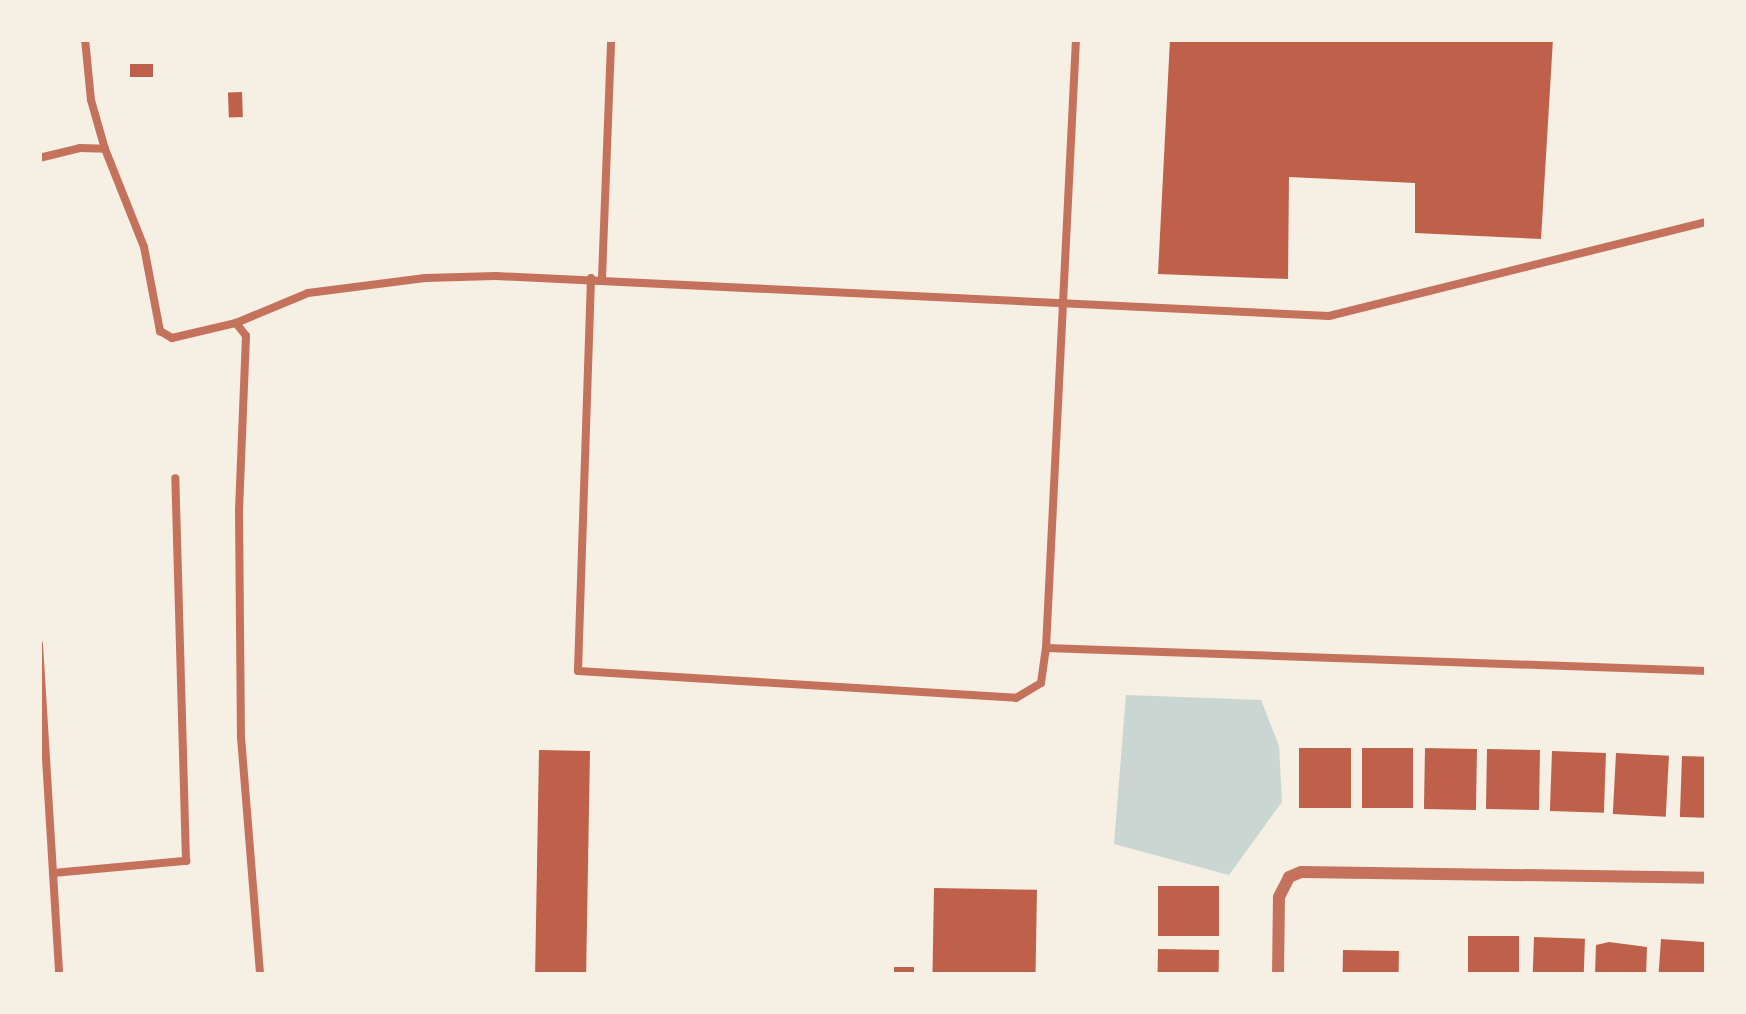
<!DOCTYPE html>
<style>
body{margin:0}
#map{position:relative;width:1746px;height:1014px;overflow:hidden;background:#f6efe4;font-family:"Times New Roman",serif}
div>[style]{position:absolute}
.water>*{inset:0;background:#c9d6d2}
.building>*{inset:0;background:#bf614a;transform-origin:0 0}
.service>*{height:8px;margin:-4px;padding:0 4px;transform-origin:4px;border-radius:4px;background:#c5725c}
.minor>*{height:12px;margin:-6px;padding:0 6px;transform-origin:6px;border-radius:6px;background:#c5725c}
span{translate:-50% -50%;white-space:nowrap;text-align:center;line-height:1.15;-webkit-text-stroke:9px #f6efe4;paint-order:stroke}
.frame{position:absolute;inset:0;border:42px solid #f6efe4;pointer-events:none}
</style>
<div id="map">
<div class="water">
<i style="clip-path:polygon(1126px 695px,1261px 700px,1279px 746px,1282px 802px,1229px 875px,1114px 844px)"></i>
</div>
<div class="building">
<i style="clip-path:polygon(1170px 39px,1553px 39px,1541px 239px,1415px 233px,1415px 183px,1289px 177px,1288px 279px,1158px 274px)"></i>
<i style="left:153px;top:64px;width:13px;height:23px;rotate:90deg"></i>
<i style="left:242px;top:92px;width:25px;height:14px;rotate:88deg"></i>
<i style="left:1299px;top:748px;width:52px;height:60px"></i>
<i style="left:1362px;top:748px;width:51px;height:60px"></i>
<i style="left:1425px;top:748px;width:52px;height:61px;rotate:1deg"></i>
<i style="left:1487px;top:749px;width:53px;height:60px;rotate:1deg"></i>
<i style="left:539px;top:750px;width:51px;height:225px;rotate:1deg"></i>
<i style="left:1552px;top:751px;width:54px;height:60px;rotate:2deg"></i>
<i style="left:1616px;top:753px;width:53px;height:61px;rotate:3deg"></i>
<i style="left:1682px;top:756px;width:25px;height:61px;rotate:2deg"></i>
<i style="left:1158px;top:886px;width:61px;height:50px"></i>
<i style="left:934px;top:888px;width:103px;height:87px;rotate:1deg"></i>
<i style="left:1468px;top:936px;width:51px;height:39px"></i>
<i style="left:1534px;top:937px;width:51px;height:38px;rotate:2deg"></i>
<i style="left:1661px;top:939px;width:46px;height:36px;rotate:4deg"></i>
<i style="clip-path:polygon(1609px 942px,1647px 947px,1646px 975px,1595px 975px,1596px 945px)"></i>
<i style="left:1158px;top:949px;width:61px;height:26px;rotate:1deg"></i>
<i style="left:1343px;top:950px;width:56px;height:25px;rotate:1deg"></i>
<i style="left:894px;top:967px;width:20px;height:8px"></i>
</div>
<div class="service">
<i style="left:85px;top:39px;width:61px;rotate:84.4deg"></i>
<i style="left:91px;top:100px;width:51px;rotate:74.1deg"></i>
<i style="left:105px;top:149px;width:105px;rotate:68.3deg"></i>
<i style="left:144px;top:247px;width:86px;rotate:79.2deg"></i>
<i style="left:160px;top:331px;width:14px;rotate:30deg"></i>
<i style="left:172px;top:338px;width:66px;rotate:-13.2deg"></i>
<i style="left:236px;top:323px;width:78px;rotate:-22.6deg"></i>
<i style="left:308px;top:293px;width:118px;rotate:-7.3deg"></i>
<i style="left:425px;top:278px;width:71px;rotate:-1.6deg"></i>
<i style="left:496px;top:276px;width:834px;rotate:2.75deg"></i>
<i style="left:1329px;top:316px;width:390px;rotate:-14deg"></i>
<i style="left:1076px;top:39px;width:610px;rotate:92.82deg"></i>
<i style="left:1046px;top:648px;width:661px;rotate:1.99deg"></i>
<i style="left:39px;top:158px;width:42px;rotate:-13.7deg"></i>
<i style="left:80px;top:148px;width:25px;rotate:2deg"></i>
<i style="left:591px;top:278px;width:393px;rotate:91.9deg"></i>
<i style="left:578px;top:671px;width:439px;rotate:3.5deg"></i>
<i style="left:1016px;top:698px;width:29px;rotate:-31deg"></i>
<i style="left:1041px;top:683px;width:35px;rotate:-82deg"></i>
<i style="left:602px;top:278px;width:239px;rotate:-87.8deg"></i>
<i style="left:236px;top:323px;width:16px;rotate:52deg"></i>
<i style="left:246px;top:336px;width:175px;rotate:92.3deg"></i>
<i style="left:239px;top:511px;width:226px;rotate:89.5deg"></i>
<i style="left:241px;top:737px;width:239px;rotate:85.4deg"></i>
<i style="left:39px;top:644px;width:332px;rotate:86.5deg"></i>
<i style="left:53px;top:873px;width:134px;rotate:-5.2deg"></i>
<i style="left:186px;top:861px;width:383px;rotate:-91.6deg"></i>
</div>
<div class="minor">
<i style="left:1278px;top:975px;width:78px;rotate:-89.3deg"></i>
<i style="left:1279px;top:897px;width:22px;rotate:-63deg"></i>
<i style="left:1289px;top:877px;width:13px;rotate:-23deg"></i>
<i style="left:1301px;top:872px;width:406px;rotate:0.8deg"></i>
</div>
<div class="frame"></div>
</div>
